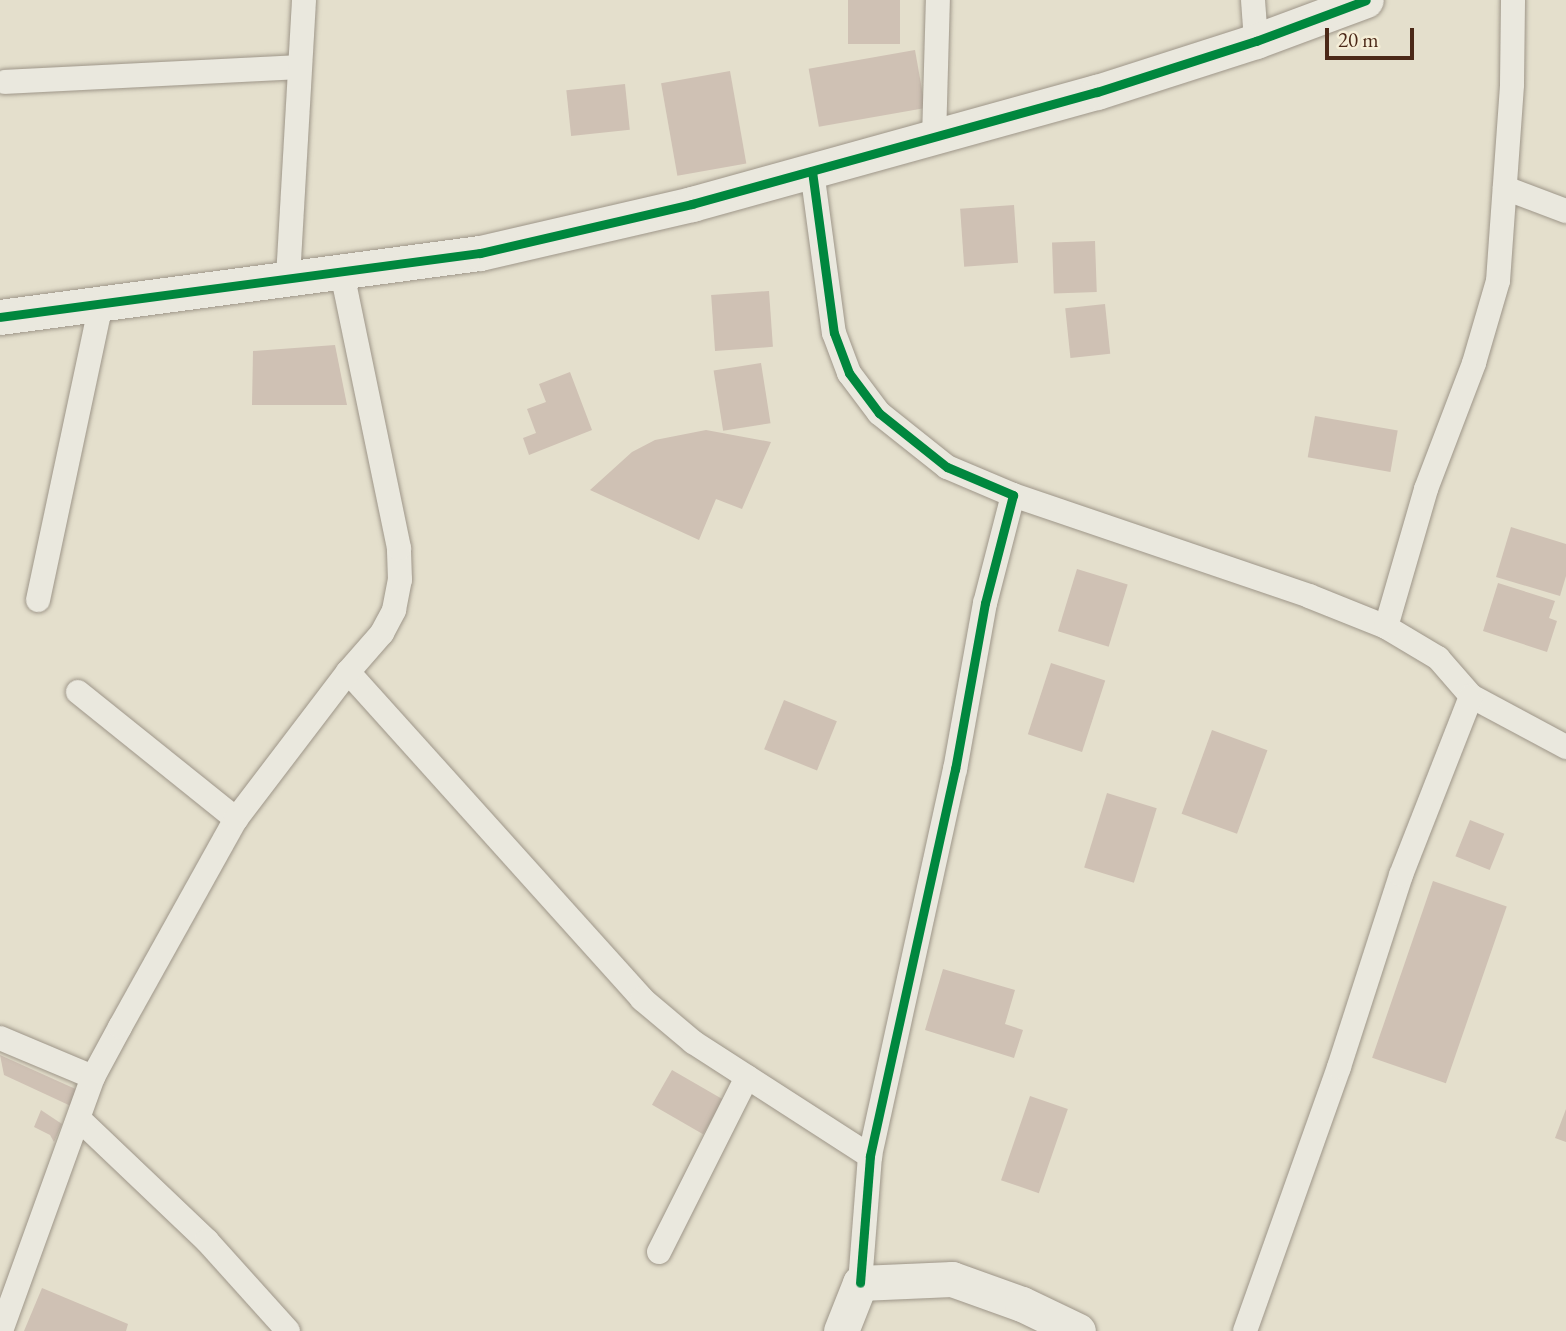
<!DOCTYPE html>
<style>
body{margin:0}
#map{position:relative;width:1566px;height:1331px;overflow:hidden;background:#e4dfcc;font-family:"EB Garamond",serif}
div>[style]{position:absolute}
.building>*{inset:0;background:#cfc1b4;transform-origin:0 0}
.roads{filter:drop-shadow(0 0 2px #9e9689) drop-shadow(0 0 2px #9e9689)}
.street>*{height:24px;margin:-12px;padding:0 12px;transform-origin:12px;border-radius:12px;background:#eae8de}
.secondary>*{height:35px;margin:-17.5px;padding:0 17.5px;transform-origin:17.5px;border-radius:17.5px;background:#eae8de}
.cycleway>*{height:9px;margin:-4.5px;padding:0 4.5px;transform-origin:4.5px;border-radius:4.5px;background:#00873e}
span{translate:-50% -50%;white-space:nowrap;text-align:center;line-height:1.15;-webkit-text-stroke:5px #f5eed7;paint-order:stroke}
.scale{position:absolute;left:1325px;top:28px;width:89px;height:32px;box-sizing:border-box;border:4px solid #4b2817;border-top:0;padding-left:9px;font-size:21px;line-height:24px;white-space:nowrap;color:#4b2817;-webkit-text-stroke:5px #f5eed7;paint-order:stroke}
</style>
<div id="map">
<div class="building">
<i style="left:848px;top:0;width:52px;height:44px"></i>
<i style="left:915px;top:50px;width:59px;height:108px;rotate:80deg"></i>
<i style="left:730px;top:71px;width:94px;height:70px;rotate:80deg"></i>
<i style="left:625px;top:84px;width:46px;height:59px;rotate:84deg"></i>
<i style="left:1014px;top:205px;width:58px;height:54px;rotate:86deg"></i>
<i style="left:1095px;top:241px;width:51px;height:43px;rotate:88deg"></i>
<i style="left:769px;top:291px;width:56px;height:58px;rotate:86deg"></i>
<i style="left:1105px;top:304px;width:50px;height:40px;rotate:84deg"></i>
<i style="clip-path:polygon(335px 345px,347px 405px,252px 405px,253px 351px)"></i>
<i style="left:761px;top:363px;width:61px;height:48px;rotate:81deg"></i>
<i style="clip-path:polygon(570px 372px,592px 430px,529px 455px,523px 438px,536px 433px,527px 409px,546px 402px,539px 384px)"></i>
<i style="left:1315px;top:416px;width:84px;height:42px;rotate:10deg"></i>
<i style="clip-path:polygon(706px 430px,771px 442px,742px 509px,716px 499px,699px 540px,590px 490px,632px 452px,655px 440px)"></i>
<i style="clip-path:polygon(1511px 527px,1566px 544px,1566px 576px,1560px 596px,1496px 577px)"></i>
<i style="left:1077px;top:569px;width:53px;height:65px;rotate:17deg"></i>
<i style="clip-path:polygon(1498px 583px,1555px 601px,1549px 618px,1557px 621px,1547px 652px,1483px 631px)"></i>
<i style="left:1051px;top:663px;width:57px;height:75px;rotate:18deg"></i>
<i style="left:784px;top:700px;width:57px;height:53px;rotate:22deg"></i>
<i style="left:1212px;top:730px;width:59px;height:89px;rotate:20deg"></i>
<i style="left:1107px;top:793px;width:52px;height:78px;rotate:17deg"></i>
<i style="left:1470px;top:820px;width:37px;height:39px;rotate:22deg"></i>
<i style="left:1433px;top:881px;width:78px;height:187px;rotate:19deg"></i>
<i style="clip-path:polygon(943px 969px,1015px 990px,1005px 1024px,1023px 1030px,1014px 1058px,925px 1030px)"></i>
<i style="clip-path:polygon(0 1055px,80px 1091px,73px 1107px,4px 1075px)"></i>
<i style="left:672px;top:1070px;width:59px;height:40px;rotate:30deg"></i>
<i style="left:1030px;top:1096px;width:40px;height:89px;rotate:19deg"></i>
<i style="clip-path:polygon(1566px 1109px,1566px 1142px,1555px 1138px)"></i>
<i style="clip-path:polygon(41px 1110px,62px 1124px,54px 1142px,50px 1135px,34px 1127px)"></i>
<i style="clip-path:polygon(42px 1288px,128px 1324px,126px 1331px,24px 1331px)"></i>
</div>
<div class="roads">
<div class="street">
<i style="left:1253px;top:0;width:41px;rotate:85.8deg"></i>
<i style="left:5px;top:82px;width:294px;rotate:-2.9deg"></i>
<i style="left:934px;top:139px;width:139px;rotate:-88.4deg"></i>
<i style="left:812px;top:171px;width:163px;rotate:82.3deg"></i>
<i style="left:834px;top:333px;width:43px;rotate:69.4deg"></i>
<i style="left:849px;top:373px;width:50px;rotate:53.1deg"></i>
<i style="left:879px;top:413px;width:87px;rotate:38.5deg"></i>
<i style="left:947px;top:467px;width:72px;rotate:23deg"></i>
<i style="left:1013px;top:495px;width:112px;rotate:104.5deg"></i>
<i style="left:985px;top:603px;width:169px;rotate:100.2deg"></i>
<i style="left:955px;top:769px;width:396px;rotate:102.4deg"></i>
<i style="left:870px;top:1156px;width:127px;rotate:94.5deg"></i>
<i style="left:1505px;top:188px;width:65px;rotate:20.7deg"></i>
<i style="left:288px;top:278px;width:278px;rotate:-86.7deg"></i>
<i style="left:1013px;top:495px;width:313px;rotate:18.8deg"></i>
<i style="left:1309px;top:596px;width:83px;rotate:21.9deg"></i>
<i style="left:1386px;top:627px;width:61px;rotate:30.8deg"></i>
<i style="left:1438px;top:658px;width:50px;rotate:49deg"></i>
<i style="left:1471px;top:696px;width:108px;rotate:28.2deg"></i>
<i style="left:38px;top:600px;width:304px;rotate:-78deg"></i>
<i style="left:1386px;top:627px;width:144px;rotate:-73.8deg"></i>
<i style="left:1426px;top:489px;width:135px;rotate:-69.1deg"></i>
<i style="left:1474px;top:363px;width:85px;rotate:-73.7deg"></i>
<i style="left:1498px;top:281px;width:197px;rotate:-85.9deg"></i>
<i style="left:1512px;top:84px;width:84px;rotate:-89.3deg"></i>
<i style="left:348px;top:672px;width:440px;rotate:48deg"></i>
<i style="left:642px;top:999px;width:67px;rotate:40.1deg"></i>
<i style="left:693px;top:1042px;width:211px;rotate:32.8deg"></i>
<i style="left:78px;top:692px;width:203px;rotate:38.8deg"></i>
<i style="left:0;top:1038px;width:101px;rotate:22.8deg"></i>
<i style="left:79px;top:1119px;width:177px;rotate:43.6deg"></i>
<i style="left:207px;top:1241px;width:121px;rotate:48deg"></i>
<i style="left:659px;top:1252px;width:196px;rotate:-63.3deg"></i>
<i style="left:1px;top:1331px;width:270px;rotate:-70.1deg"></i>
<i style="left:93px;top:1077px;width:57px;rotate:-61.6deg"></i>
<i style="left:120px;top:1027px;width:238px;rotate:-60.9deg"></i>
<i style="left:236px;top:819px;width:185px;rotate:-52.7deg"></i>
<i style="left:348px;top:672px;width:52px;rotate:-48.9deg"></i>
<i style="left:382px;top:633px;width:26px;rotate:-62deg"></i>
<i style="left:394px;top:610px;width:31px;rotate:-79deg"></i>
<i style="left:400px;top:580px;width:32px;rotate:-92deg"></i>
<i style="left:399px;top:548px;width:282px;rotate:-101.7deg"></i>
<i style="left:1245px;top:1331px;width:280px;rotate:-70.4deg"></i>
<i style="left:1339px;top:1067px;width:202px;rotate:-72.1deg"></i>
<i style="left:1401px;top:875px;width:192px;rotate:-68.6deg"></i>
</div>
<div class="secondary">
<i style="left:0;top:317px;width:484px;rotate:-7.6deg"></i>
<i style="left:480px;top:253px;width:218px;rotate:-13deg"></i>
<i style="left:692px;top:204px;width:420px;rotate:-15.5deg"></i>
<i style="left:1097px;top:92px;width:167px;rotate:-17.8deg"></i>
<i style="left:1256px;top:41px;width:117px;rotate:-20.4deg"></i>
<i style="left:841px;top:1331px;width:52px;rotate:-68.4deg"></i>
<i style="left:860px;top:1283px;width:92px;rotate:-2.5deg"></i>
<i style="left:952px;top:1279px;width:74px;rotate:19.7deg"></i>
<i style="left:1022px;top:1304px;width:62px;rotate:25.7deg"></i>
</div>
</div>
<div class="cycleway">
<i style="left:812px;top:171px;width:163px;rotate:82.3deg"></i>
<i style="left:834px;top:333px;width:43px;rotate:69.4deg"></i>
<i style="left:849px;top:373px;width:50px;rotate:53.1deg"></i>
<i style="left:879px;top:413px;width:87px;rotate:38.5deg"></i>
<i style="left:947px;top:467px;width:72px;rotate:23deg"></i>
<i style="left:1013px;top:495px;width:112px;rotate:104.5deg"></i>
<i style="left:985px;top:603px;width:169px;rotate:100.2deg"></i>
<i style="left:955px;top:769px;width:396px;rotate:102.4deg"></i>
<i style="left:870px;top:1156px;width:127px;rotate:94.5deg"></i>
<i style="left:0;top:317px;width:484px;rotate:-7.6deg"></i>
<i style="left:480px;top:253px;width:218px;rotate:-13deg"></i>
<i style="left:692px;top:204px;width:420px;rotate:-15.5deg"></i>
<i style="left:1097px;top:92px;width:167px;rotate:-17.8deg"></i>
<i style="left:1256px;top:41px;width:117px;rotate:-20.4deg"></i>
</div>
<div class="scale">20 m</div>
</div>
